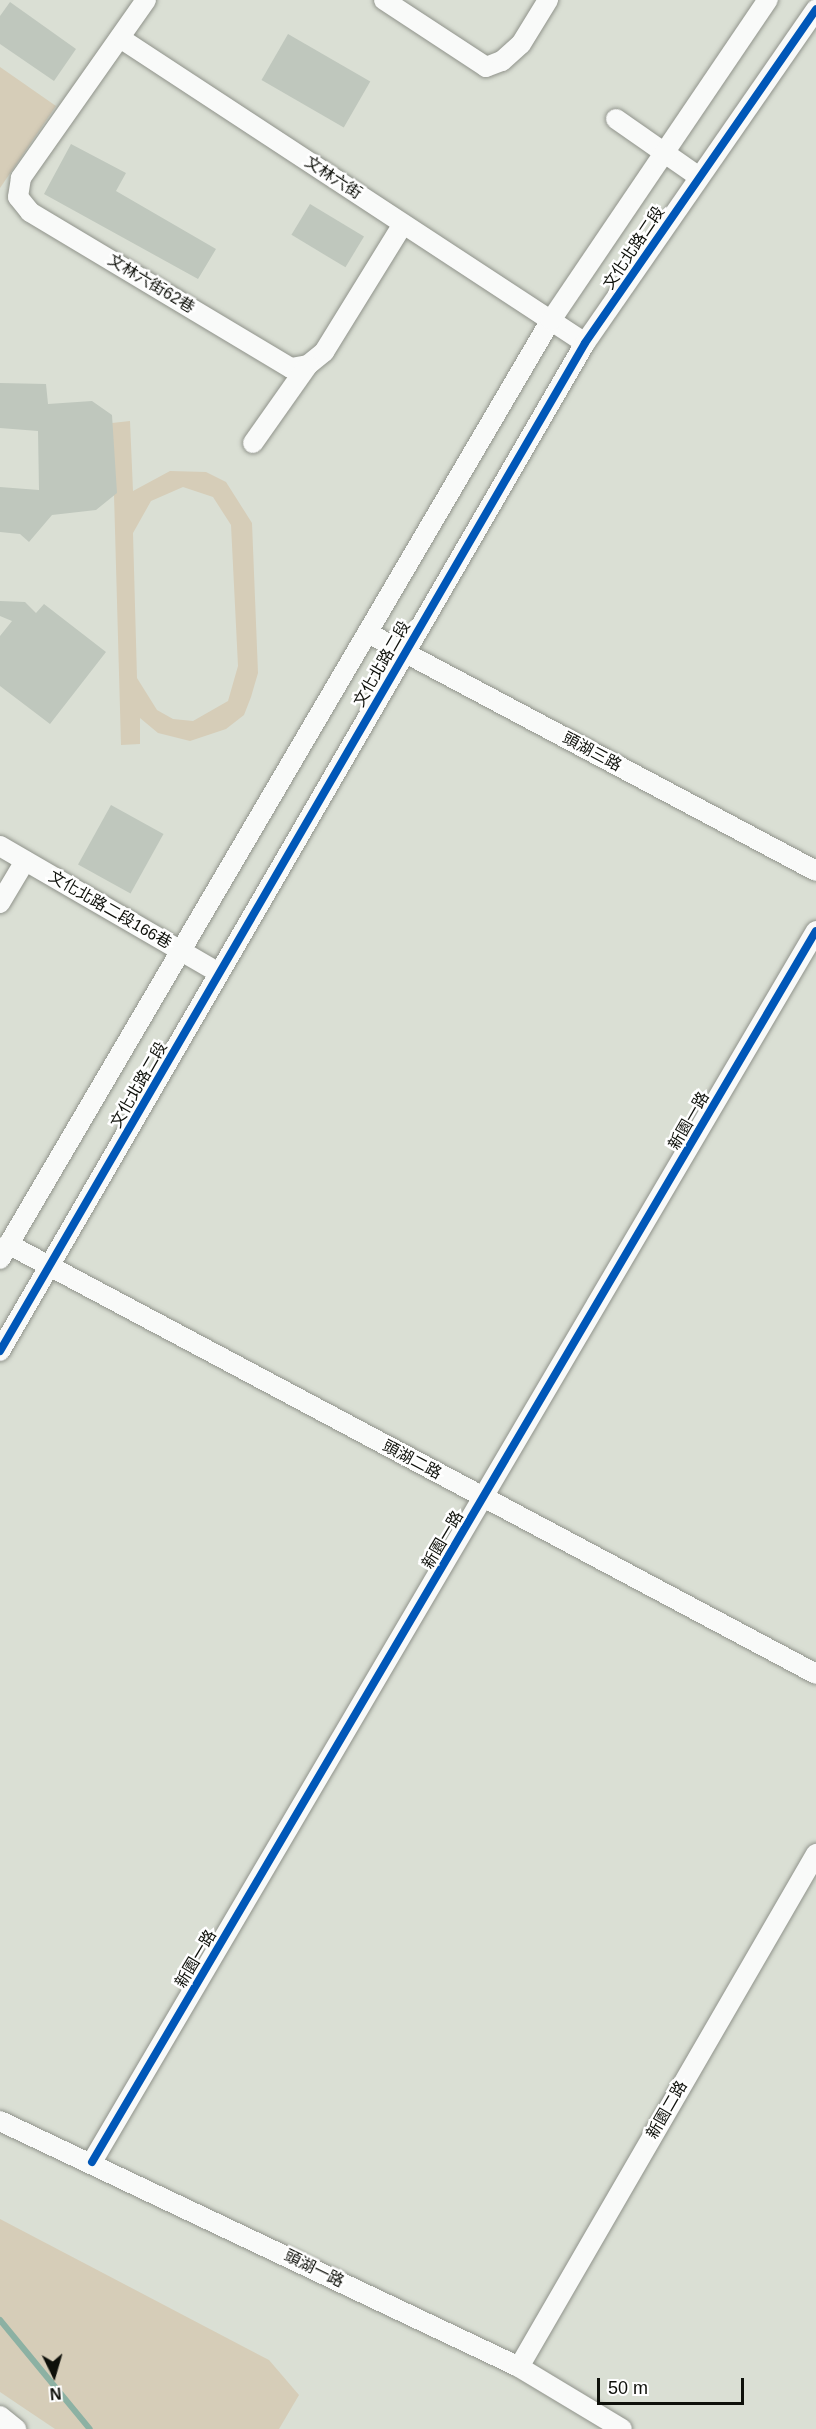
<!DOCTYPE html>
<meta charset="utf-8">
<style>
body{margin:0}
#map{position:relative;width:816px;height:2429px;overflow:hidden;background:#dadfd4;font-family:Helvetica,"Noto Sans TC",sans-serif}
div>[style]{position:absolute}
.green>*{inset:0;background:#d6cdb8}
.stream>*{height:6px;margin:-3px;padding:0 3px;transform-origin:3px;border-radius:3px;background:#8cb1a3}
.building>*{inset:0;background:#bfc7bd;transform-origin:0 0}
.roads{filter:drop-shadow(0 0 2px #90938b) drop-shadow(0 0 2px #90938b)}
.minor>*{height:20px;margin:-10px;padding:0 10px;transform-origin:10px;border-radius:10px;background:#f9faf9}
.cycleway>*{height:8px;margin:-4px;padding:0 4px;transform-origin:4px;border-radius:4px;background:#0057b8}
span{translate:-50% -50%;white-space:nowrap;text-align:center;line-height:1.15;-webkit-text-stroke:5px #fff;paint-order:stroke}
.street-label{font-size:16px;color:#0e100a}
.north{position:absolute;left:24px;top:2345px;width:60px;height:60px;-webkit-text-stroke:4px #fff;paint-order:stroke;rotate:175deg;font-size:16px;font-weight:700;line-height:24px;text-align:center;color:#0e100a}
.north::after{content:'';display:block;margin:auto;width:21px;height:27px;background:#0e100a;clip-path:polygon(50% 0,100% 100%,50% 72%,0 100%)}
.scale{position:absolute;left:597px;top:2378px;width:147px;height:27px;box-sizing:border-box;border:3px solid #0e100a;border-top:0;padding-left:8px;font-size:18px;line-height:21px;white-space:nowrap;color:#0e100a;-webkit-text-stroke:4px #fff;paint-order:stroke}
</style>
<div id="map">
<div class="green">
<i style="clip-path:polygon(0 67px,56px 106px,0 188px)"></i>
<i style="clip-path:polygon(evenodd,130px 421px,133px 491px,170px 471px,206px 472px,226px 482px,252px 523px,258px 673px,251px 697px,244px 715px,226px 729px,190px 741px,158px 733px,140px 718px,140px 744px,121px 745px,112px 423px,130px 421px,183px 487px,213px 497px,231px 525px,238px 666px,228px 701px,193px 721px,173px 719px,157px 710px,137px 678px,133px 533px,151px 501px,183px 487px)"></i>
<i style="clip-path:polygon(0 2219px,269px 2360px,299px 2395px,279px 2429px,55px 2429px,0 2392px)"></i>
</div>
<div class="stream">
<i style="left:0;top:2320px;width:141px;rotate:50.5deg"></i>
</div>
<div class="building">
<i style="clip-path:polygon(10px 2px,76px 49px,54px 81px,0 44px,0 16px)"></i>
<i style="left:288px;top:34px;width:95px;height:53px;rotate:30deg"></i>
<i style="clip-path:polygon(71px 144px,126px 173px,116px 191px,216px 249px,198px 279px,44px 194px)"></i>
<i style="left:310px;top:204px;width:63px;height:36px;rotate:31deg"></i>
<i style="clip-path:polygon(0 383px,46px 384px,48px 404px,92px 401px,112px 415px,117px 493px,96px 510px,52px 515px,29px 542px,20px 534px,0 532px,0 487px,39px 490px,38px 431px,0 428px)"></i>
<i style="clip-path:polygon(0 601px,25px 602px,36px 613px,44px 604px,106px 652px,50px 724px,0 686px,0 636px,12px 621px,0 616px)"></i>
<i style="left:111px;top:805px;width:60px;height:68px;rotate:29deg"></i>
</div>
<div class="roads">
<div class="minor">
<i style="left:146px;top:0;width:218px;rotate:125.1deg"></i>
<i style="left:21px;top:178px;width:19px;rotate:99deg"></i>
<i style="left:18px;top:197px;width:19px;rotate:51deg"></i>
<i style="left:30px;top:212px;width:304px;rotate:30.9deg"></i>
<i style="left:291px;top:368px;width:17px;rotate:-10deg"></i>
<i style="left:308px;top:365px;width:21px;rotate:-39deg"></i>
<i style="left:324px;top:352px;width:150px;rotate:-58.3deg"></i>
<i style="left:384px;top:0;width:122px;rotate:33.3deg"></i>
<i style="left:486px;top:67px;width:17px;rotate:-21deg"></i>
<i style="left:502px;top:61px;width:25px;rotate:-42deg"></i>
<i style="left:521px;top:44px;width:52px;rotate:-58.5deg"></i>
<i style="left:120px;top:38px;width:556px;rotate:33.26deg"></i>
<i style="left:616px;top:119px;width:101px;rotate:34.9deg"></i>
<i style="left:253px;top:443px;width:95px;rotate:-54.8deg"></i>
<i style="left:368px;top:633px;width:507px;rotate:27.98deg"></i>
<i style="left:0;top:846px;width:253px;rotate:30.1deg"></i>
<i style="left:0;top:903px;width:49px;rotate:-59.2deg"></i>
<i style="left:8px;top:1244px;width:915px;rotate:28.02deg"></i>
<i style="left:0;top:1259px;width:1089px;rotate:-59.6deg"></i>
<i style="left:551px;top:320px;width:387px;rotate:-55.9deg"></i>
<i style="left:0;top:1351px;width:1165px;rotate:-59.87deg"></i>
<i style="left:585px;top:343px;width:406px;rotate:-55.3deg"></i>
<i style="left:0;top:2121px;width:574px;rotate:25.36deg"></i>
<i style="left:519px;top:2367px;width:120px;rotate:31deg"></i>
<i style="left:92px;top:2162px;width:1428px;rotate:-59.54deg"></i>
<i style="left:519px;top:2367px;width:593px;rotate:-59.93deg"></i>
<i style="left:0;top:2416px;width:21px;rotate:39deg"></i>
</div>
</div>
<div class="cycleway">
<i style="left:0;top:1351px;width:1165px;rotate:-59.87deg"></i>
<i style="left:585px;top:343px;width:406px;rotate:-55.3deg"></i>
<i style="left:92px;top:2162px;width:1428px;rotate:-59.54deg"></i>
</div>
<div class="street-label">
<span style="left:333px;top:178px;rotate:33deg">文林六街</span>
<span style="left:634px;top:248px;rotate:-56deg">文化北路二段</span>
<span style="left:151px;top:284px;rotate:31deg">文林六街62巷</span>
<span style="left:382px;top:664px;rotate:-60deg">文化北路二段</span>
<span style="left:592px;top:752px;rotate:28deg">頭湖三路</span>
<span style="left:110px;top:910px;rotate:30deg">文化北路二段166巷</span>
<span style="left:139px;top:1085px;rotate:-60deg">文化北路二段</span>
<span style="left:689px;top:1121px;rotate:-60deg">新園一路</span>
<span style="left:412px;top:1460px;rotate:28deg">頭湖二路</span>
<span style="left:443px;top:1540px;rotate:-59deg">新園一路</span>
<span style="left:196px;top:1959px;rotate:-59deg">新園一路</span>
<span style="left:667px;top:2110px;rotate:-60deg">新園二路</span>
<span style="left:314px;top:2269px;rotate:26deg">頭湖一路</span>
</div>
<div class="north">N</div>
<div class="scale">50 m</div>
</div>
